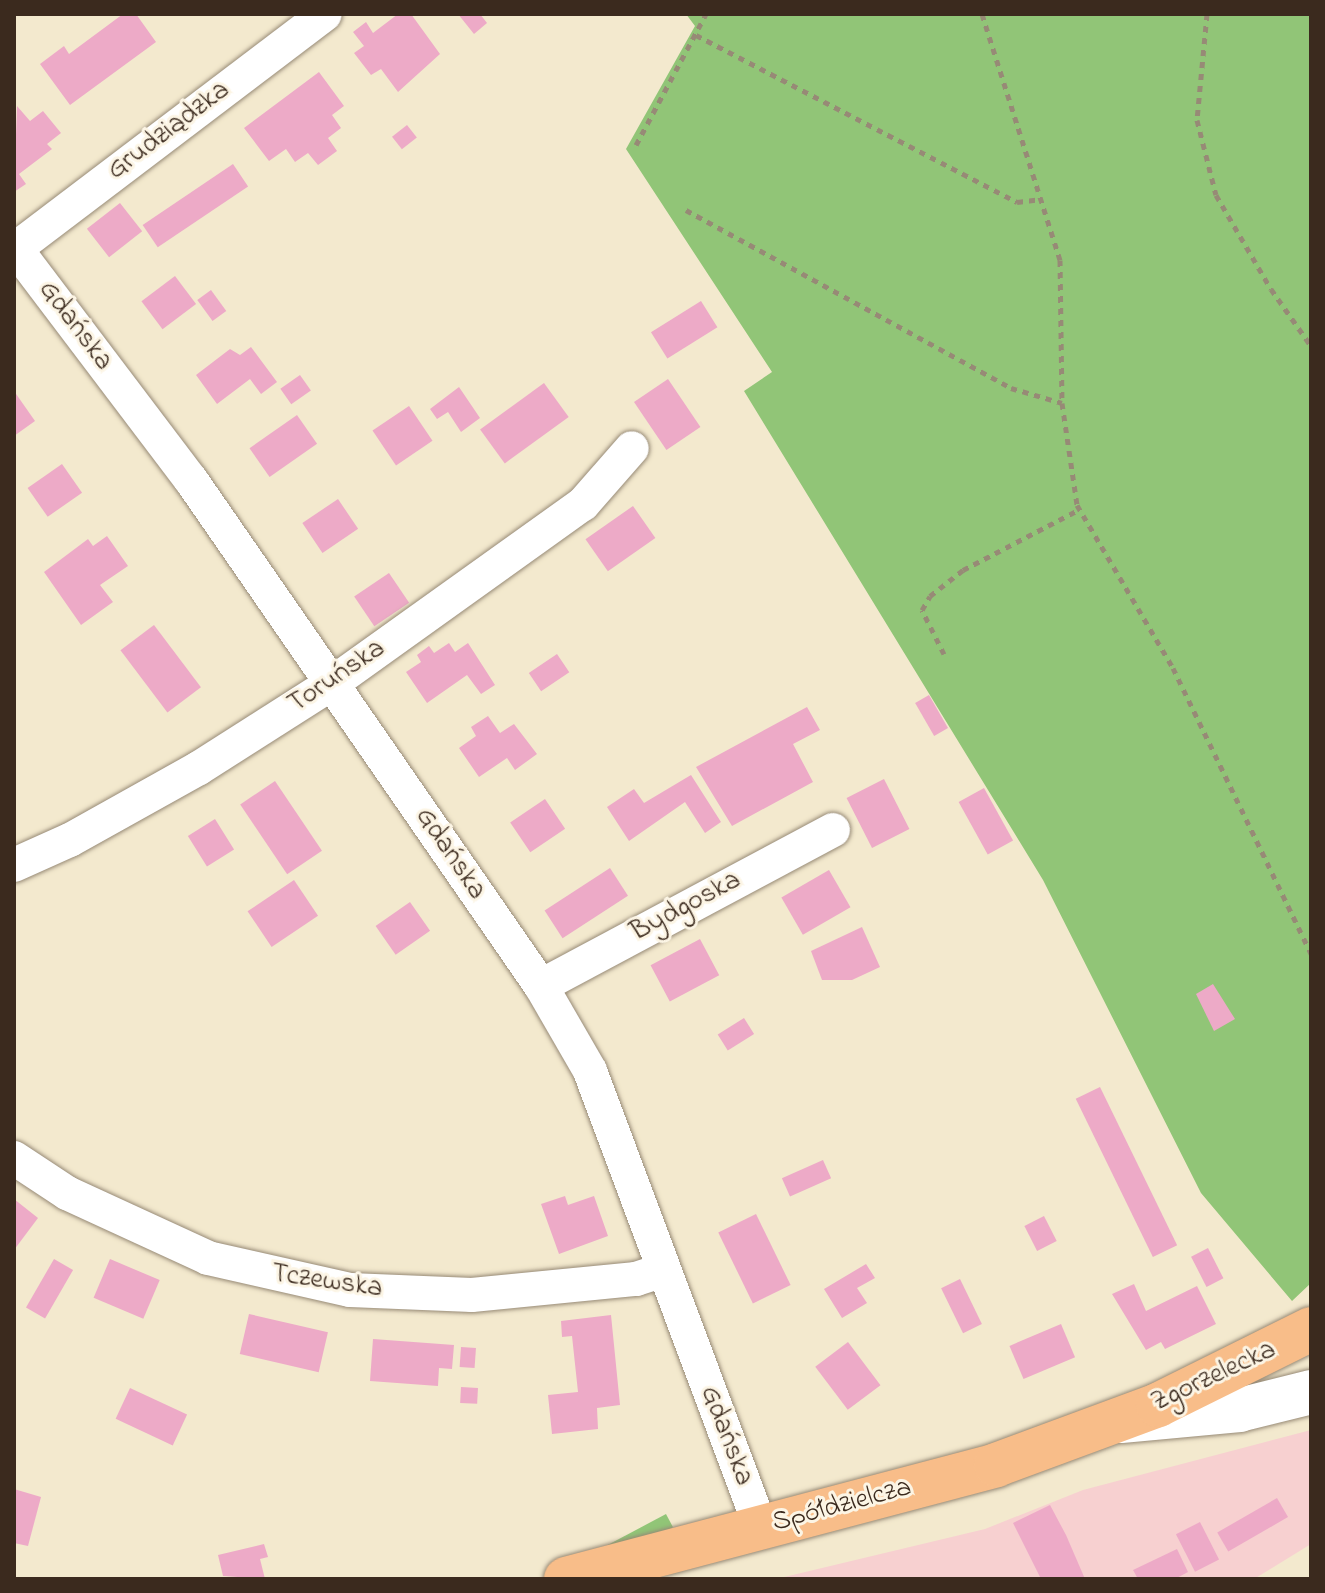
<!DOCTYPE html>
<meta charset="utf-8">
<style>
body{margin:0}
#map{position:relative;width:1325px;height:1593px;overflow:hidden;background:#f3e9ce;font-family:"Indie Flower",sans-serif}
div>[style]{position:absolute}
.built>*{inset:0;background:#f7d0d0}
.green>*{inset:0;background:#91c577;transform-origin:0 0}
.building>*{inset:0;background:#edaac7;transform-origin:0 0}
.path>*{height:5px;margin-top:-2.5px;transform-origin:0;background:repeating-linear-gradient(90deg,#978a76 0 6px,transparent 0 12px)}
.roads{filter:drop-shadow(0 0 2px #978a76) drop-shadow(0 0 2px #978a76)}
.minor>*{height:34px;margin:-17px;padding:0 17px;transform-origin:17px;border-radius:17px;background:#fff}
.tertiary>*{height:44px;margin:-22px;padding:0 22px;transform-origin:22px;border-radius:22px;background:#fff}
.primary>*{height:44px;margin:-22px;padding:0 22px;transform-origin:22px;border-radius:22px;background:#f8bd89}
span{translate:-50% -50%;white-space:nowrap;text-align:center;line-height:1.15;-webkit-text-stroke:6px #fcf5e5;paint-order:stroke}
.street-label{font-size:28px;color:#3b2a1e}
.frame{position:absolute;inset:0;border:16px solid #3b2a1e;pointer-events:none}
</style>
<div id="map">
<div class="built">
<i style="clip-path:polygon(1311px 1430px,1311px 1544px,1254px 1579px,776px 1579px,985px 1529px,1083px 1490px)"></i>
</div>
<div class="green">
<i style="clip-path:polygon(686px 14px,1311px 14px,1311px 1283px,1292px 1301px,1201px 1193px,1043px 880px,744px 391px,772px 372px,626px 149px,695px 26px)"></i>
<i style="left:666px;top:1514px;width:15px;height:167px;rotate:62deg"></i>
</div>
<div class="building">
<i style="clip-path:polygon(123px 14px,136px 14px,156px 42px,70px 105px,40px 64px,64px 46px,69px 54px)"></i>
<i style="clip-path:polygon(398px 14px,411px 14px,440px 54px,398px 92px,381px 69px,371px 75px,354px 53px,364px 46px,353px 32px,366px 22px,373px 33px)"></i>
<i style="clip-path:polygon(458px 14px,480px 14px,487px 23px,474px 34px)"></i>
<i style="clip-path:polygon(319px 72px,344px 106px,332px 115px,341px 128px,328px 138px,337px 151px,318px 165px,308px 153px,295px 162px,286px 149px,269px 161px,244px 128px)"></i>
<i style="clip-path:polygon(17px 106px,30px 121px,43px 111px,61px 133px,47px 144px,52px 149px,19px 174px,26px 184px,14px 192px)"></i>
<i style="left:407px;top:125px;width:16px;height:19px;rotate:52deg"></i>
<i style="left:233px;top:164px;width:27px;height:109px;rotate:56deg"></i>
<i style="left:120px;top:203px;width:36px;height:42px;rotate:52deg"></i>
<i style="left:175px;top:276px;width:35px;height:42px;rotate:53deg"></i>
<i style="left:211px;top:290px;width:26px;height:17px;rotate:54deg"></i>
<i style="left:701px;top:301px;width:31px;height:59px;rotate:58deg"></i>
<i style="clip-path:polygon(251px 347px,277px 382px,261px 394px,250px 379px,217px 404px,196px 375px,230px 349px,240px 355px)"></i>
<i style="left:300px;top:375px;width:19px;height:24px;rotate:55deg"></i>
<i style="left:668px;top:379px;width:58px;height:41px;rotate:56deg"></i>
<i style="left:544px;top:383px;width:42px;height:79px;rotate:54deg"></i>
<i style="clip-path:polygon(459px 387px,480px 418px,461px 432px,448px 412px,437px 419px,430px 409px)"></i>
<i style="clip-path:polygon(14px 391px,35px 421px,14px 436px)"></i>
<i style="left:409px;top:406px;width:42px;height:44px;rotate:56deg"></i>
<i style="left:297px;top:415px;width:35px;height:58px;rotate:55deg"></i>
<i style="left:62px;top:464px;width:35px;height:42px;rotate:55deg"></i>
<i style="left:338px;top:499px;width:36px;height:43px;rotate:56deg"></i>
<i style="left:633px;top:506px;width:39px;height:58px;rotate:55deg"></i>
<i style="clip-path:polygon(107px 536px,128px 566px,100px 585px,113px 602px,81px 625px,44px 572px,88px 539px,93px 546px)"></i>
<i style="left:389px;top:573px;width:36px;height:42px;rotate:56deg"></i>
<i style="left:154px;top:625px;width:78px;height:42px;rotate:53deg"></i>
<i style="clip-path:polygon(449px 643px,455px 652px,468px 643px,495px 685px,481px 694px,467px 675px,427px 703px,406px 672px,421px 662px,417px 655px,429px 646px,434px 653px)"></i>
<i style="left:557px;top:654px;width:22px;height:34px;rotate:56deg"></i>
<i style="left:929px;top:695px;width:38px;height:16px;rotate:60deg"></i>
<i style="clip-path:polygon(807px 707px,820px 730px,793px 744px,813px 782px,732px 826px,696px 767px)"></i>
<i style="clip-path:polygon(488px 716px,500px 733px,514px 724px,537px 754px,515px 770px,507px 758px,479px 777px,459px 748px,476px 736px,471px 727px)"></i>
<i style="clip-path:polygon(691px 775px,721px 822px,705px 833px,685px 802px,629px 841px,607px 807px,634px 789px,644px 803px)"></i>
<i style="left:884px;top:779px;width:56px;height:42px;rotate:63deg"></i>
<i style="left:275px;top:781px;width:84px;height:42px;rotate:56deg"></i>
<i style="left:984px;top:788px;width:60px;height:29px;rotate:61deg"></i>
<i style="left:545px;top:799px;width:36px;height:42px;rotate:56deg"></i>
<i style="left:215px;top:819px;width:36px;height:32px;rotate:58deg"></i>
<i style="left:610px;top:868px;width:33px;height:78px;rotate:57deg"></i>
<i style="left:829px;top:870px;width:43px;height:55px;rotate:60deg"></i>
<i style="left:294px;top:880px;width:43px;height:56px;rotate:56deg"></i>
<i style="left:410px;top:902px;width:35px;height:42px;rotate:55deg"></i>
<i style="clip-path:polygon(862px 927px,880px 967px,852px 980px,822px 980px,811px 951px)"></i>
<i style="left:700px;top:939px;width:41px;height:56px;rotate:62deg"></i>
<i style="clip-path:polygon(1213px 984px,1235px 1019px,1214px 1031px,1196px 994px)"></i>
<i style="left:744px;top:1018px;width:19px;height:31px;rotate:58deg"></i>
<i style="left:1100px;top:1087px;width:176px;height:27px;rotate:64deg"></i>
<i style="left:823px;top:1160px;width:20px;height:45px;rotate:66deg"></i>
<i style="clip-path:polygon(565px 1196px,568px 1205px,594px 1196px,608px 1236px,559px 1254px,541px 1204px)"></i>
<i style="clip-path:polygon(14px 1199px,38px 1218px,14px 1250px)"></i>
<i style="left:756px;top:1214px;width:79px;height:42px;rotate:64deg"></i>
<i style="left:1044px;top:1216px;width:28px;height:22px;rotate:63deg"></i>
<i style="left:1208px;top:1248px;width:34px;height:19px;rotate:63deg"></i>
<i style="left:54px;top:1259px;width:22px;height:56px;rotate:30deg"></i>
<i style="left:110px;top:1259px;width:54px;height:42px;rotate:23deg"></i>
<i style="clip-path:polygon(866px 1264px,875px 1278px,857px 1288px,867px 1303px,842px 1318px,824px 1289px)"></i>
<i style="left:960px;top:1279px;width:50px;height:21px;rotate:64deg"></i>
<i style="clip-path:polygon(1134px 1284px,1146px 1311px,1197px 1286px,1216px 1324px,1165px 1349px,1161px 1342px,1146px 1350px,1112px 1294px)"></i>
<i style="left:249px;top:1314px;width:81px;height:41px;rotate:13deg"></i>
<i style="clip-path:polygon(611px 1315px,620px 1405px,597px 1408px,598px 1429px,552px 1434px,548px 1395px,578px 1392px,572px 1336px,562px 1337px,561px 1321px)"></i>
<i style="left:1061px;top:1324px;width:36px;height:56px;rotate:67deg"></i>
<i style="clip-path:polygon(373px 1339px,454px 1345px,452px 1369px,439px 1368px,438px 1386px,370px 1381px)"></i>
<i style="left:848px;top:1342px;width:54px;height:41px;rotate:53deg"></i>
<i style="left:461px;top:1347px;width:15px;height:20px;rotate:4deg"></i>
<i style="left:461px;top:1387px;width:17px;height:16px;rotate:3deg"></i>
<i style="left:130px;top:1388px;width:63px;height:34px;rotate:25deg"></i>
<i style="clip-path:polygon(14px 1489px,41px 1497px,28px 1546px,14px 1543px)"></i>
<i style="left:1277px;top:1498px;width:22px;height:69px;rotate:60deg"></i>
<i style="clip-path:polygon(1050px 1505px,1066px 1535px,1085px 1579px,1041px 1579px,1013px 1523px)"></i>
<i style="left:1200px;top:1522px;width:42px;height:27px;rotate:63deg"></i>
<i style="clip-path:polygon(264px 1544px,268px 1557px,260px 1559px,265px 1579px,223px 1576px,218px 1555px)"></i>
<i style="clip-path:polygon(1177px 1549px,1188px 1572px,1175px 1579px,1138px 1579px,1133px 1570px)"></i>
</div>
<div class="path">
<i style="left:982px;top:14px;width:258px;rotate:72.4deg"></i>
<i style="left:1060px;top:260px;width:143px;rotate:89.2deg"></i>
<i style="left:1062px;top:403px;width:103px;rotate:81.6deg"></i>
<i style="left:1077px;top:505px;width:189px;rotate:59.5deg"></i>
<i style="left:1173px;top:668px;width:318px;rotate:64.2deg"></i>
<i style="left:1207px;top:14px;width:106px;rotate:95.4deg"></i>
<i style="left:1197px;top:120px;width:77px;rotate:75.8deg"></i>
<i style="left:1216px;top:195px;width:109px;rotate:59.7deg"></i>
<i style="left:1271px;top:289px;width:70px;rotate:54.9deg"></i>
<i style="left:696px;top:35px;width:362px;rotate:27.5deg"></i>
<i style="left:1017px;top:202px;width:25px;rotate:-7deg"></i>
<i style="left:636px;top:145px;width:149px;rotate:-61.9deg"></i>
<i style="left:686px;top:210px;width:371px;rotate:28.7deg"></i>
<i style="left:1011px;top:388px;width:53px;rotate:16.4deg"></i>
<i style="left:944px;top:654px;width:49px;rotate:-116.6deg"></i>
<i style="left:922px;top:610px;width:16px;rotate:-60deg"></i>
<i style="left:930px;top:596px;width:42px;rotate:-38.2deg"></i>
<i style="left:963px;top:570px;width:132px;rotate:-27.5deg"></i>
</div>
<div class="roads">
<div class="minor">
<i style="left:16px;top:249px;width:290px;rotate:52.9deg"></i>
<i style="left:191px;top:480px;width:615px;rotate:55.33deg"></i>
<i style="left:541px;top:986px;width:98px;rotate:60deg"></i>
<i style="left:590px;top:1071px;width:488px;rotate:69.5deg"></i>
<i style="left:14px;top:250px;width:390px;rotate:-37.2deg"></i>
<i style="left:14px;top:865px;width:61px;rotate:-24.1deg"></i>
<i style="left:70px;top:840px;width:148px;rotate:-29.2deg"></i>
<i style="left:199px;top:768px;width:160px;rotate:-32.5deg"></i>
<i style="left:334px;top:682px;width:306px;rotate:-35.6deg"></i>
<i style="left:583px;top:504px;width:74px;rotate:-48.8deg"></i>
<i style="left:541px;top:986px;width:331px;rotate:-28.1deg"></i>
<i style="left:14px;top:1158px;width:64px;rotate:33.4deg"></i>
<i style="left:67px;top:1193px;width:155px;rotate:24.7deg"></i>
<i style="left:208px;top:1258px;width:146px;rotate:12.7deg"></i>
<i style="left:350px;top:1290px;width:122px;rotate:2.3deg"></i>
<i style="left:472px;top:1295px;width:165px;rotate:-5.6deg"></i>
<i style="left:636px;top:1279px;width:29px;rotate:-18deg"></i>
</div>
<div class="tertiary">
<i style="left:1121px;top:1421px;width:119px;rotate:-5.3deg"></i>
<i style="left:1239px;top:1410px;width:74px;rotate:-14deg"></i>
</div>
<div class="primary">
<i style="left:566px;top:1579px;width:445px;rotate:-14.8deg"></i>
<i style="left:996px;top:1465px;width:173px;rotate:-20.3deg"></i>
<i style="left:1158px;top:1405px;width:171px;rotate:-26.4deg"></i>
</div>
</div>
<div class="street-label">
<span style="left:169px;top:131px;rotate:-37deg">Grudziądzka</span>
<span style="left:75px;top:326px;rotate:53deg">Gdańska</span>
<span style="left:337px;top:677px;rotate:-34deg">Toruńska</span>
<span style="left:450px;top:854px;rotate:56deg">Gdańska</span>
<span style="left:686px;top:907px;rotate:-28deg">Bydgoska</span>
<span style="left:327px;top:1282px;rotate:8deg">Tczewska</span>
<span style="left:1214px;top:1377px;rotate:-25deg">Zgorzelecka</span>
<span style="left:726px;top:1436px;rotate:69deg">Gdańska</span>
<span style="left:842px;top:1506px;rotate:-15deg">Spółdzielcza</span>
</div>
<div class="frame"></div>
</div>
